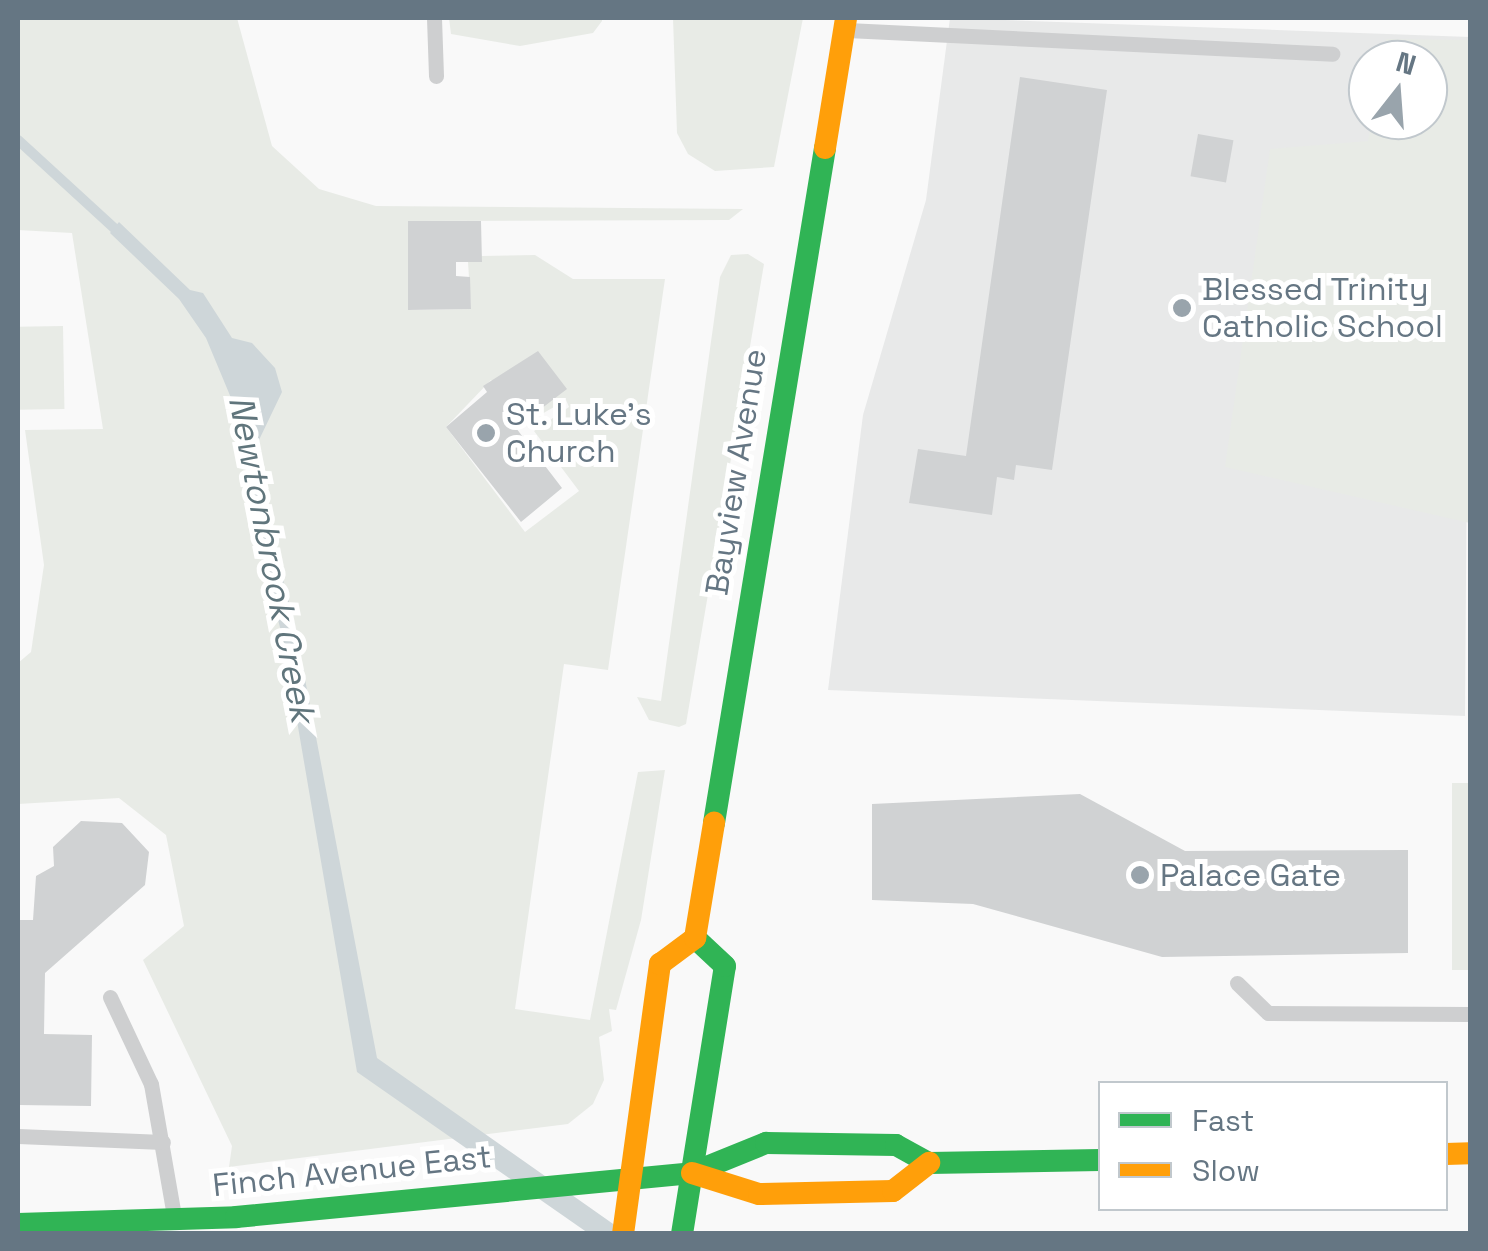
<!DOCTYPE html>
<meta charset="utf-8">
<style>
body{margin:0}
#map{position:relative;width:1488px;height:1251px;overflow:hidden;background:#f9f9f9;font-family:"Space Grotesk",sans-serif}
div>[style]{position:absolute}
.built>*{inset:0;background:#e8e9e9}
.green>*{inset:0;background:#e8ebe6;transform-origin:0 0}
.water>*{inset:0;background:#ced6d9}
.stream>*{height:10px;margin:-5px;padding:0 5px;transform-origin:5px;border-radius:5px;background:#ced6d9}
.building>*{inset:0;background:#d0d2d3;transform-origin:0 0}
.lane>*{height:15px;margin:-7.5px;padding:0 7.5px;transform-origin:7.5px;border-radius:7.5px;background:#cecfd0}
.fast>*{height:22px;margin:-11px;padding:0 11px;transform-origin:11px;border-radius:11px;background:#30b455}
.slow>*{height:22px;margin:-11px;padding:0 11px;transform-origin:11px;border-radius:11px;background:#ff9f0a}
.dots>*{width:28px;height:28px;translate:-50% -50%;box-sizing:border-box;border:5px solid #fff;border-radius:50%}
span{translate:-50% -50%;white-space:nowrap;text-align:center;line-height:1.15;-webkit-text-stroke:10px #fff;paint-order:stroke}
.poi-label{font-size:32px;color:#657683}
.left{translate:0 -50%;text-align:left}
.street-label{font-size:32px;color:#657683}
.water-label{font-size:35px;color:#60757c;font-style:italic}
.frame{position:absolute;inset:0;border:20px solid #657683;pointer-events:none}
.legend{position:absolute;left:1098px;top:1081px;width:350px;height:130px;box-sizing:border-box;background:#fff;border:2px solid #c1c8cd;margin:0;padding:12px 18px;list-style:none;font-size:30px;color:#657683}
.legend li{display:flex;align-items:center;gap:20px;height:50px}
.legend b{width:50px;border:2px solid #c1c8cd}
.north{position:absolute;left:1348px;top:40px;width:100px;height:100px;box-sizing:border-box;background:#fff;border:2px solid #c1c8cd;border-radius:50%;rotate:17deg;font-size:28px;font-weight:700;line-height:40px;text-align:center;color:#657683}
.north::after{content:'';display:block;margin:auto;width:35px;height:45px;background:#99a4ac;clip-path:polygon(50% 0,100% 100%,50% 72%,0 100%)}
</style>
<div id="map">
<div class="built">
<i style="clip-path:polygon(evenodd,950px 18px,1470px 37px,1465px 716px,828px 690px,863px 415px,926px 200px,950px 18px,1368px 60px,1428px 60px,1428px 120px,1368px 120px,1368px 60px)"></i>
</div>
<div class="green">
<i style="clip-path:polygon(evenodd,18px 18px,237px 18px,272px 146px,319px 189px,376px 206px,743px 209px,729px 220px,409px 221px,409px 310px,471px 309px,468px 262px,482px 256px,535px 255px,573px 279px,665px 279px,608px 670px,564px 664px,515px 1009px,590px 1020px,638px 772px,665px 770px,641px 920px,616px 1010px,609px 1009px,612px 1031px,599px 1037px,604px 1080px,593px 1104px,568px 1124px,229px 1167px,232px 1146px,143px 960px,184px 926px,166px 835px,119px 798px,18px 804px,18px 663px,31px 652px,44px 565px,25px 430px,103px 429px,72px 233px,18px 230px,18px 18px,491px 380px,535px 418px,566px 400px,569px 407px,534px 431px,579px 491px,525px 532px,446px 427px,491px 380px)"></i>
<i style="clip-path:polygon(449px 18px,602px 18px,602px 21px,593px 33px,520px 46px,451px 34px)"></i>
<i style="clip-path:polygon(673px 18px,803px 18px,774px 167px,715px 171px,688px 154px,677px 133px)"></i>
<i style="clip-path:polygon(1386px 39px,1470px 40px,1470px 523px,1225px 467px,1270px 149px,1368px 141px,1372px 120px,1428px 120px,1428px 60px,1383px 60px)"></i>
<i style="clip-path:polygon(748px 254px,764px 264px,686px 724px,679px 727px,649px 720px,637px 697px,661px 701px,720px 277px,731px 255px)"></i>
<i style="left:63px;top:326px;width:83px;height:45px;rotate:89deg"></i>
<i style="left:1452px;top:783px;width:18px;height:187px"></i>
</div>
<div class="water">
<i style="clip-path:polygon(119px 222px,190px 290px,203px 293px,232px 338px,252px 343px,275px 368px,282px 392px,259px 440px,261px 500px,293px 616px,377px 1058px,626px 1233px,588px 1233px,357px 1072px,283px 639px,247px 500px,249px 441px,206px 338px,179px 299px,110px 233px)"></i>
</div>
<div class="stream">
<i style="left:18px;top:140px;width:144px;rotate:42.5deg"></i>
</div>
<div class="building">
<i style="clip-path:polygon(1020px 77px,1107px 90px,1052px 470px,1016px 465px,1014px 480px,997px 477px,992px 515px,909px 503px,918px 449px,966px 456px)"></i>
<i style="left:1198px;top:134px;width:36px;height:43px;rotate:10deg"></i>
<i style="clip-path:polygon(408px 221px,481px 221px,482px 262px,456px 262px,456px 276px,470px 277px,471px 309px,408px 310px)"></i>
<i style="clip-path:polygon(538px 351px,567px 389px,516px 428px,562px 488px,521px 522px,446px 427px,487px 392px,483px 386px)"></i>
<i style="clip-path:polygon(1080px 794px,1185px 851px,1408px 850px,1408px 953px,1162px 957px,973px 904px,872px 900px,872px 804px)"></i>
<i style="clip-path:polygon(81px 821px,122px 823px,149px 852px,145px 885px,45px 973px,44px 1034px,92px 1035px,91px 1106px,18px 1105px,18px 920px,33px 920px,36px 876px,54px 866px,53px 847px)"></i>
</div>
<div class="lane">
<i style="left:434px;top:18px;width:58px;rotate:88deg"></i>
<i style="left:847px;top:30px;width:486px;rotate:2.8deg"></i>
<i style="left:1237px;top:983px;width:43px;rotate:44.1deg"></i>
<i style="left:1268px;top:1013px;width:202px;rotate:0.3deg"></i>
<i style="left:110px;top:997px;width:96px;rotate:64.8deg"></i>
<i style="left:151px;top:1084px;width:134px;rotate:80.1deg"></i>
<i style="left:18px;top:1136px;width:145px;rotate:2.4deg"></i>
</div>
<div class="fast">
<i style="left:714px;top:823px;width:684px;rotate:-80.66deg"></i>
<i style="left:18px;top:1224px;width:218px;rotate:-1.8deg"></i>
<i style="left:236px;top:1217px;width:458px;rotate:-5.5deg"></i>
<i style="left:692px;top:1173px;width:80px;rotate:-22.1deg"></i>
<i style="left:766px;top:1143px;width:130px;rotate:0.9deg"></i>
<i style="left:896px;top:1145px;width:38px;rotate:29deg"></i>
<i style="left:929px;top:1163px;width:171px;rotate:-1deg"></i>
<i style="left:682px;top:1234px;width:271px;rotate:-80.9deg"></i>
<i style="left:725px;top:966px;width:41px;rotate:-137deg"></i>
</div>
<div class="slow">
<i style="left:825px;top:148px;width:132px;rotate:-80.8deg"></i>
<i style="left:1446px;top:1154px;width:24px;rotate:-2deg"></i>
<i style="left:692px;top:1173px;width:70px;rotate:17.4deg"></i>
<i style="left:759px;top:1194px;width:134px;rotate:-1.3deg"></i>
<i style="left:893px;top:1191px;width:46px;rotate:-37.9deg"></i>
<i style="left:623px;top:1234px;width:273px;rotate:-82.2deg"></i>
<i style="left:660px;top:964px;width:44px;rotate:-36.6deg"></i>
<i style="left:695px;top:938px;width:117px;rotate:-80.6deg"></i>
</div>
<div class="dots">
<i style="left:1182px;top:308px;background:#99a4ac"></i>
<i style="left:486px;top:433px;background:#99a4ac"></i>
<i style="left:1140px;top:875px;background:#99a4ac"></i>
</div>
<div class="poi-label">
<span class="left" style="left:1202px;top:308px">Blessed Trinity<br>Catholic School</span>
<span class="left" style="left:506px;top:433px">St. Luke’s<br>Church</span>
<span class="left" style="left:1160px;top:875px">Palace Gate</span>
</div>
<div class="street-label">
<span style="left:736px;top:472px;rotate:-81deg">Bayview Avenue</span>
<span style="left:352px;top:1171px;rotate:-6deg">Finch Avenue East</span>
</div>
<div class="water-label">
<span style="left:272px;top:559px;rotate:79deg">Newtonbrook Creek</span>
</div>
<div class="frame"></div>
<ul class="legend">
<li><b style="height:12px;background:#30b455"></b>Fast</li>
<li><b style="height:12px;background:#ff9f0a"></b>Slow</li>
</ul>
<div class="north">N</div>
</div>
